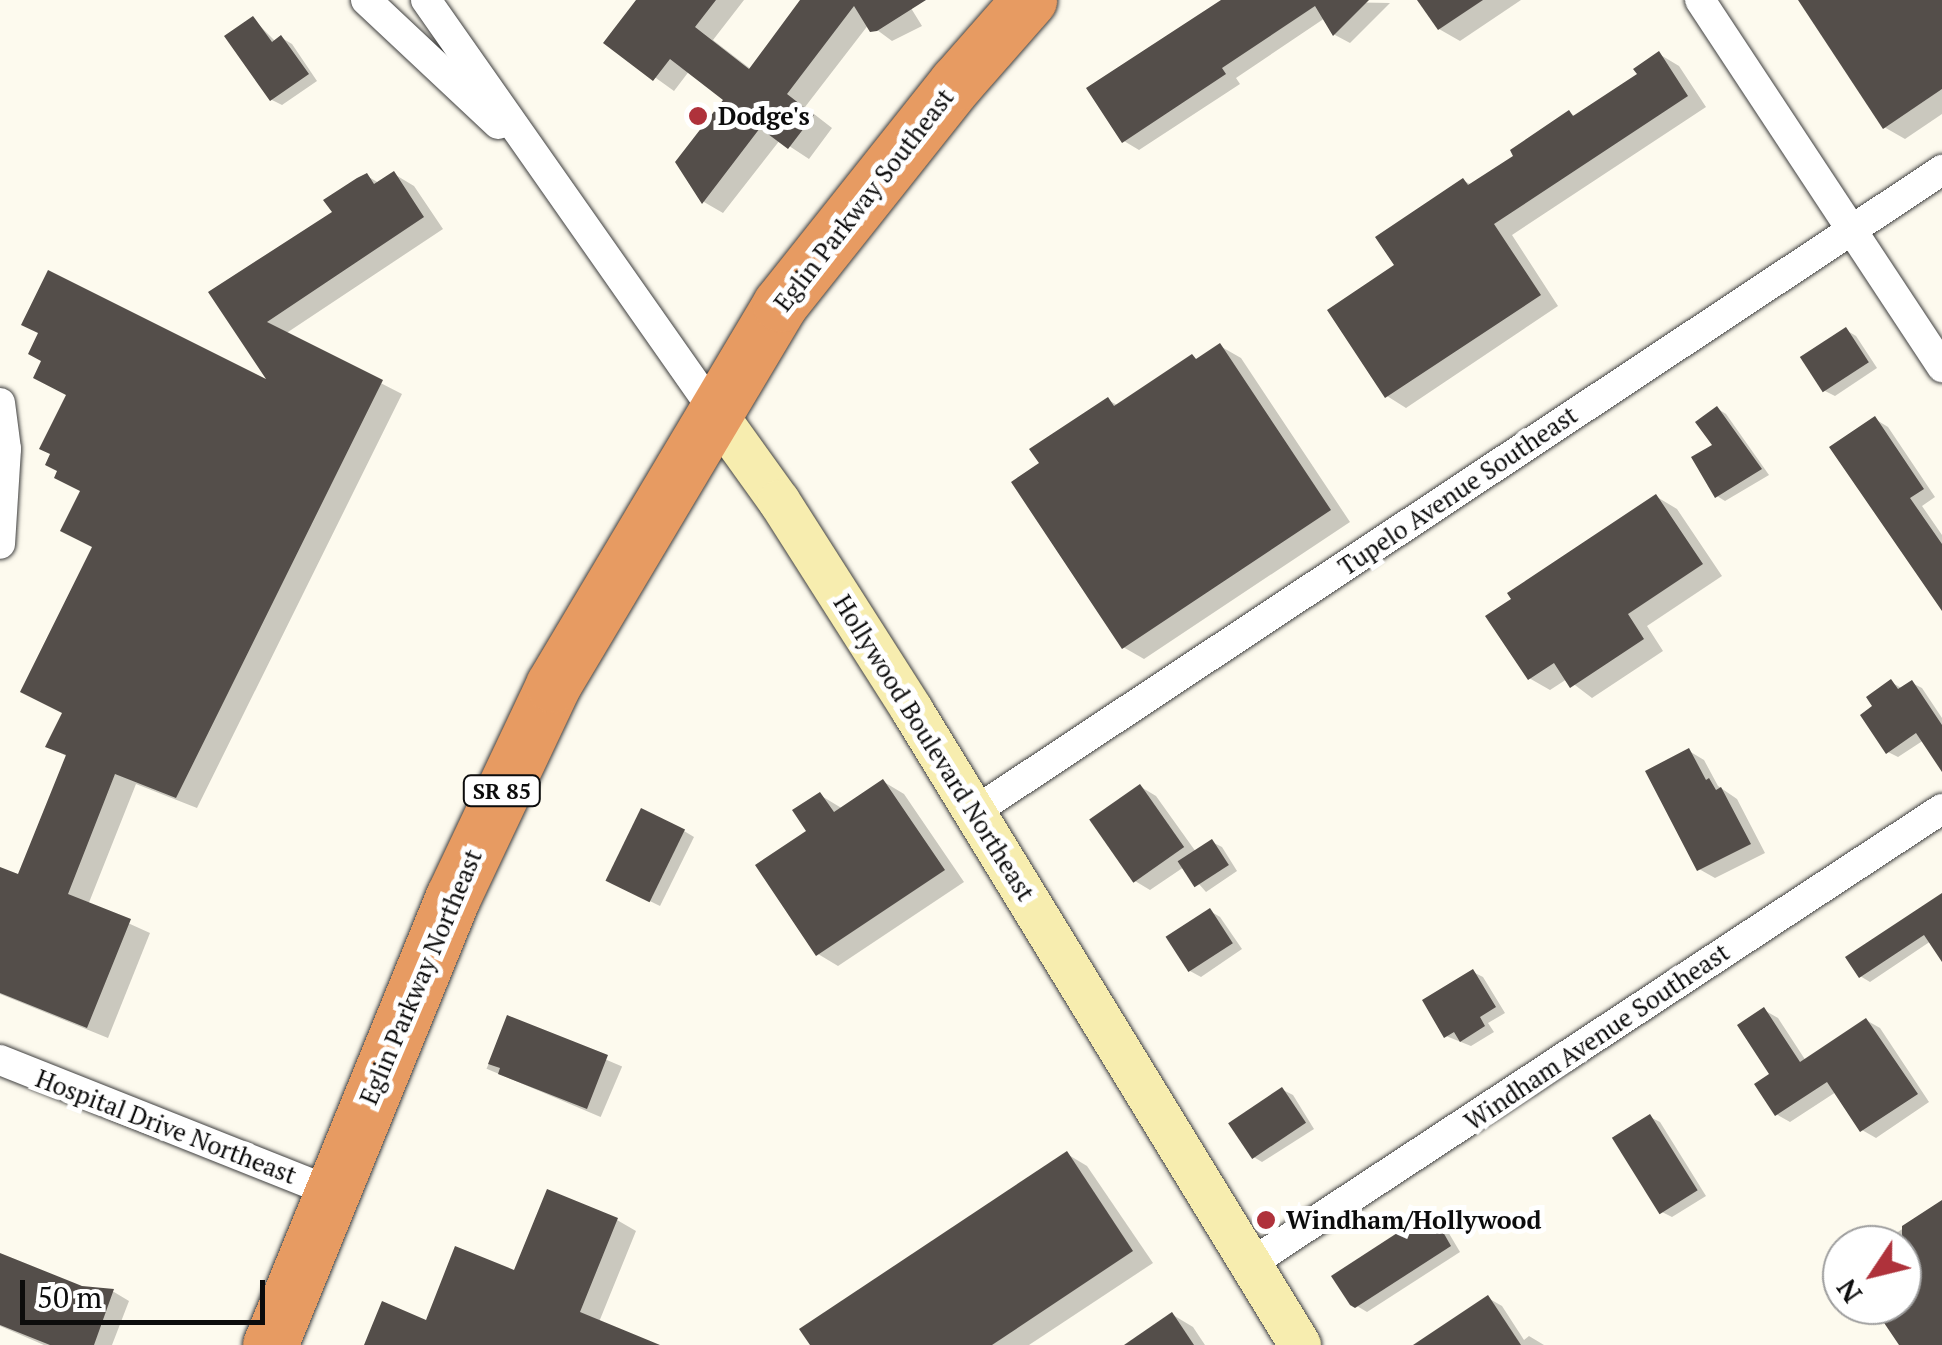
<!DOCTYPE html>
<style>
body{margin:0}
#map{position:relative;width:1942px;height:1345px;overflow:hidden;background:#fdfaee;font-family:"PT Serif",serif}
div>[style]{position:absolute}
.shadow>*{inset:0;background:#0003;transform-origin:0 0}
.building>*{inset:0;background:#544e4a;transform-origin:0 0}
.roads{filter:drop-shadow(0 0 2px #3f3f3f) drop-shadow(0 0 2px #3f3f3f)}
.street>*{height:30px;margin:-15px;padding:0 15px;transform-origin:15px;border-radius:15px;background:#fff}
.secondary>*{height:42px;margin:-21px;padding:0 21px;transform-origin:21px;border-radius:21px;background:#f7edaf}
.highway>*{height:55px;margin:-27.5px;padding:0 27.5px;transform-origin:27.5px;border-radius:27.5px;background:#e79b62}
.dots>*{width:28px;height:28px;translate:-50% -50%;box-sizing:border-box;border:5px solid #fff;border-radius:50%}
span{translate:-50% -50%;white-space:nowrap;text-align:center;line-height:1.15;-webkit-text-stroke:10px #fff;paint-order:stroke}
.shield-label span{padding:2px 8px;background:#fff;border:2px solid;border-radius:8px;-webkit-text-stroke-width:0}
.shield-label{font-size:22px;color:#0c0c0c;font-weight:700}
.poi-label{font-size:25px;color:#0c0c0c;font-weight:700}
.left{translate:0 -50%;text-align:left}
.street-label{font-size:25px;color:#0c0c0c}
.north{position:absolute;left:1822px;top:1225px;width:100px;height:100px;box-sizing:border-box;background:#fff;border:2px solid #9e9e9e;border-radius:50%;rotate:235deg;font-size:28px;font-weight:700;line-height:40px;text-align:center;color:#0c0c0c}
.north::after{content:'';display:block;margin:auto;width:35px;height:45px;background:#af323b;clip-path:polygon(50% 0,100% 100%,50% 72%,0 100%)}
.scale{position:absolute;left:20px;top:1280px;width:245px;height:45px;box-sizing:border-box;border:5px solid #0c0c0c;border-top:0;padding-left:12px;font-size:30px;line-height:35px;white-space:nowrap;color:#0c0c0c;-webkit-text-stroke:8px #fff;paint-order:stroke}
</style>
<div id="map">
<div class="shadow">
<i style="clip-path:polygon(639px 0,744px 0,713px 40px,752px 70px,803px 0,906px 0,922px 26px,892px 41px,869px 24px,805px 107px,832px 128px,809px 159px,780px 140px,723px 213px,704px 202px,678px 162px,727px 99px,690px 70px,674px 91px,606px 42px)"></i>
<i style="clip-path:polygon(1222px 0,1390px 3px,1350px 43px,1335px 35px,1325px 18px,1236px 78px,1240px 84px,1139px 150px,1124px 141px)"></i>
<i style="clip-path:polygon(1420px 0,1521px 0,1460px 41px,1439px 29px)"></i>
<i style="clip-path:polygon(1801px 0,1942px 0,1942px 114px,1905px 139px,1884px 127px)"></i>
<i style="clip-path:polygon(253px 19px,276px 42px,282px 38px,292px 44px,317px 81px,282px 105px,272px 100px)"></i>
<i style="clip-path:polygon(1659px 54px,1679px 66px,1706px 107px,1512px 235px,1558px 306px,1406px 408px,1387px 396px,1397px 266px,1464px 181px,1472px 185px,1517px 157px,1570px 113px,1576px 117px,1641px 75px)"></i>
<i style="clip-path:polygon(394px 174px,414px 186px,443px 229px,285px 334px,402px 394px,197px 808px,136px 784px,88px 905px,150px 933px,108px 1038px,0 994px,0 869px,20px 877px,68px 757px,48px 746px,64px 713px,95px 547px,69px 395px,43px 362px,273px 385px,212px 293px,335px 212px,367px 176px,379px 183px)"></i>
<i style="clip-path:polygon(1846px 330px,1856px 336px,1877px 368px,1835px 396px,1825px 391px)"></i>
<i style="clip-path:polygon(1220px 346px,1241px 358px,1350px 522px,1144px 659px,1123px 647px,1042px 464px,1108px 400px,1119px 406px)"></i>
<i style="clip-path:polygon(1718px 409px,1726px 414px,1769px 475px,1725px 501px,1717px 496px)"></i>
<i style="clip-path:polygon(1875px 419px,1888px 427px,1935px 497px,1922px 506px,1942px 535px,1942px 607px)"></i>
<i style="clip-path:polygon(1657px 497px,1677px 509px,1722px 576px,1647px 626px,1663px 651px,1592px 698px,1567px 679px,1550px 690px,1529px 678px)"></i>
<i style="clip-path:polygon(1891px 682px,1903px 689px,1912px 683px,1922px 688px,1942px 718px,1942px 758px,1924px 740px,1898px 757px,1888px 752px,1876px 707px)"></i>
<i style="clip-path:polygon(1689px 751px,1704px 760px,1718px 786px,1737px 799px,1765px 853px,1715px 878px,1699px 869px)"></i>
<i style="clip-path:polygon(884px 782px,904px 794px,964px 882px,838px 966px,818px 954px,820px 795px,843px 809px)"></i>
<i style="clip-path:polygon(1141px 787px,1156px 796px,1196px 852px,1212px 842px,1222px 847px,1237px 871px,1206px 892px,1184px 867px,1150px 890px,1135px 881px)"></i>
<i style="clip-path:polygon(684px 831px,694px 837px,660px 906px,619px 886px)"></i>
<i style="clip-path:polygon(1942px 896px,1942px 957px,1931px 941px,1870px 982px,1860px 976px)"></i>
<i style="clip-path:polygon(1210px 911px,1220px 917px,1242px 949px,1201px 977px,1190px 971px)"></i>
<i style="clip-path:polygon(1473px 972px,1483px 977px,1505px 1013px,1488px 1023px,1494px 1032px,1471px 1046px,1446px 1036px)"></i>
<i style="clip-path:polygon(1764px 1010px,1778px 1018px,1806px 1061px,1866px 1020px,1880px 1028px,1929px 1102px,1876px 1138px,1862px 1130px,1836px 1092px,1790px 1122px,1776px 1114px)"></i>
<i style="left:508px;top:1018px;width:124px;height:55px;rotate:23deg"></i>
<i style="clip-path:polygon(1283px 1090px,1293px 1095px,1314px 1129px,1262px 1162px,1252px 1156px)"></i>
<i style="clip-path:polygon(1650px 1117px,1660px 1122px,1706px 1196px,1672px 1217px,1662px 1212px)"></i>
<i style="clip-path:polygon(1067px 1154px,1087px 1166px,1153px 1263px,1029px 1345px,813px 1345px)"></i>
<i style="clip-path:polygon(1942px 1203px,1942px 1345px,1902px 1345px,1875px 1305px,1902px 1305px,1902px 1245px,1878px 1245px)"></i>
<i style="clip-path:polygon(1431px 1214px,1441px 1220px,1460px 1252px,1367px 1312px,1357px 1306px)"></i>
<i style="clip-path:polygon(617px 1220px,636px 1231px,599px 1322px,644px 1345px,366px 1345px,428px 1323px)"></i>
<i style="clip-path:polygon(0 1255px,81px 1288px,114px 1292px,129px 1301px,112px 1345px,44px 1345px,0 1326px)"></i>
<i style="clip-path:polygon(1488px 1298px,1502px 1306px,1524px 1340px,1529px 1336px,1544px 1345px,1417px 1345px)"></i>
<i style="clip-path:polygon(1173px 1315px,1193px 1327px,1205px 1345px,1128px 1345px)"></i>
</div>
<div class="building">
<i style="clip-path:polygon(636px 0,716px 0,695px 27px,749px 69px,800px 0,926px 0,877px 31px,870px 32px,854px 6px,787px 94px,814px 115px,788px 149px,760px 128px,702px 204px,675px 162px,723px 100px,670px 59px,653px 81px,603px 43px)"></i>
<i style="clip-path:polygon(1221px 0,1369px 0,1333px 36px,1315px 6px,1222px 68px,1226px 74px,1122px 143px,1086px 88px)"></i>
<i style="clip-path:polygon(1417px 0,1483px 0,1438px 30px)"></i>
<i style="clip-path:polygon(1798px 0,1942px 0,1942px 89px,1883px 129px)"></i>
<i style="clip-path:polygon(253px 16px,272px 42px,281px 35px,309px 74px,270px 101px,224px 36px)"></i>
<i style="clip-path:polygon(1659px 51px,1688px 96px,1494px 224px,1541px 295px,1385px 398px,1327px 310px,1394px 265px,1375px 237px,1463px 178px,1468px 185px,1513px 156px,1510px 150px,1569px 110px,1573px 116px,1637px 74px,1633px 69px)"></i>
<i style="clip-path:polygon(394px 171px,424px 217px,267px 322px,383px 380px,176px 798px,115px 774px,68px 894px,131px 919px,87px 1028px,0 993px,0 867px,18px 874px,66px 755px,45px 747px,62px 713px,20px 692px,92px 547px,60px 531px,80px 491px,54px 478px,57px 471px,45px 465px,50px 454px,39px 449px,66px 395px,33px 378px,41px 361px,28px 354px,38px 333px,21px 325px,48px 270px,266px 379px,208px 292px,332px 212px,323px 200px,357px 178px,367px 173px,374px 184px)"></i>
<i style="left:1846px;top:327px;width:42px;height:55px;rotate:57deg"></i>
<i style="clip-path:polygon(1220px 343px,1331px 510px,1122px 649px,1011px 482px,1039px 463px,1029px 449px,1108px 397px,1114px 406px,1192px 354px,1196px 359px)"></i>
<i style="clip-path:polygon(1717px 406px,1762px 469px,1715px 498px,1691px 457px,1712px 445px,1695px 422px)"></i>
<i style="clip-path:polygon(1875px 416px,1924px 489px,1910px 498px,1942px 544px,1942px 611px,1829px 447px)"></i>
<i style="clip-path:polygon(1656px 494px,1703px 564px,1628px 614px,1644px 639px,1570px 688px,1554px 663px,1528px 680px,1485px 616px,1511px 599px,1507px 593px)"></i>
<i style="clip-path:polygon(1891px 679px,1898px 689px,1912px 680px,1942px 725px,1942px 772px,1916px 733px,1886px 754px,1860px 715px,1872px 706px,1866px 697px)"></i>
<i style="clip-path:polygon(1689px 748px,1706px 780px,1709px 778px,1716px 790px,1721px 787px,1751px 844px,1697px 871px,1645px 771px)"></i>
<i style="clip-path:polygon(883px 779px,945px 870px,816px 956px,755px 865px,806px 831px,792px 810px,820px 792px,834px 812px)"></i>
<i style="left:1140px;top:784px;width:77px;height:62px;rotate:55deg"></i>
<i style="left:641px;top:808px;width:49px;height:81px;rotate:26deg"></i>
<i style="left:1212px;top:839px;width:31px;height:41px;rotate:57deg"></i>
<i style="clip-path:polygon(1942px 893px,1942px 962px,1924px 935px,1859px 978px,1845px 957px)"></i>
<i style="left:1210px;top:908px;width:42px;height:53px;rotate:57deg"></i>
<i style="clip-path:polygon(1473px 969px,1496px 1007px,1480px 1017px,1485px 1026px,1460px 1042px,1454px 1032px,1444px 1038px,1422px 1000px)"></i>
<i style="clip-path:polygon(1764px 1007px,1800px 1062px,1866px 1018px,1918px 1094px,1860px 1132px,1827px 1082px,1775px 1116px,1754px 1084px,1769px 1074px,1737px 1025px)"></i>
<i style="clip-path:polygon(507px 1015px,608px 1055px,587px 1109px,498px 1074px,500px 1068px,488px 1064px)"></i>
<i style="left:1282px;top:1087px;width:43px;height:65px;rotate:56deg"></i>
<i style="left:1650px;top:1114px;width:90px;height:45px;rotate:58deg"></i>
<i style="clip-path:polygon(1067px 1151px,1133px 1251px,992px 1345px,810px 1345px,799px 1329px)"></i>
<i style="clip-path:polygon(547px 1189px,618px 1218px,580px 1312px,660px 1345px,364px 1345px,382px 1301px,426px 1320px,455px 1246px,514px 1270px)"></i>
<i style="clip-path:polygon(1942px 1200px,1942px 1345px,1899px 1345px,1872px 1305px,1902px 1305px,1902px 1226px)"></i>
<i style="clip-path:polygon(1431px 1211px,1451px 1246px,1355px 1308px,1350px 1305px,1331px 1276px)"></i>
<i style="clip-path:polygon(0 1253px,82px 1286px,114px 1289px,94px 1345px,50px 1345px,0 1325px)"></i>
<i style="clip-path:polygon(1488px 1295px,1521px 1345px,1413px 1345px)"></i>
<i style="clip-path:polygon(1172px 1312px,1194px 1345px,1124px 1345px)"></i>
</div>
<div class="roads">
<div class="street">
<i style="left:366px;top:0;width:181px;rotate:43.2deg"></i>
<i style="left:426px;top:0;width:503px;rotate:54.95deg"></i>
<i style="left:1700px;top:0;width:440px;rotate:56.6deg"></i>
<i style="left:0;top:403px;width:46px;rotate:82.6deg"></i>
<i style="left:6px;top:449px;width:95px;rotate:93.6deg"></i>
<i style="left:974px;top:812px;width:1162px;rotate:-33.55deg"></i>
<i style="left:0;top:1060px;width:357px;rotate:21.7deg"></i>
<i style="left:1250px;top:1264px;width:828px;rotate:-33.33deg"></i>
</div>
<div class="secondary">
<i style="left:715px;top:412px;width:110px;rotate:54.3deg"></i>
<i style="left:779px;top:501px;width:248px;rotate:57.5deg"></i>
<i style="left:912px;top:710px;width:744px;rotate:58.57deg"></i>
</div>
<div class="highway">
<i style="left:270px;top:1345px;width:484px;rotate:-67.8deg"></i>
<i style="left:453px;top:897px;width:234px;rotate:-64.7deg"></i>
<i style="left:553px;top:685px;width:443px;rotate:-59.2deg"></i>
<i style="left:780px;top:304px;width:283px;rotate:-51.5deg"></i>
<i style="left:956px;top:83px;width:111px;rotate:-48.7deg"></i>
</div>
</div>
<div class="dots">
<i style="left:698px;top:116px;background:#af323b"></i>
<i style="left:1266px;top:1220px;background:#af323b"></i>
</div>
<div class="shield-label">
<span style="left:502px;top:791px">SR 85</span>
</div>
<div class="poi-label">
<span class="left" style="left:718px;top:116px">Dodge's</span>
<span class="left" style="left:1286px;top:1220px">Windham/Hollywood</span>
</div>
<div class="street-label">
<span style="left:864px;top:200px;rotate:-52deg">Eglin Parkway Southeast</span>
<span style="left:1458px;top:491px;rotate:-34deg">Tupelo Avenue Southeast</span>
<span style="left:934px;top:748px;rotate:58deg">Hollywood Boulevard Northeast</span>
<span style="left:421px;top:977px;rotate:-67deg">Eglin Parkway Northeast</span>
<span style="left:1597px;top:1037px;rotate:-34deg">Windham Avenue Southeast</span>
<span style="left:166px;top:1127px;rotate:21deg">Hospital Drive Northeast</span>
</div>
<div class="north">N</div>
<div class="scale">50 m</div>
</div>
